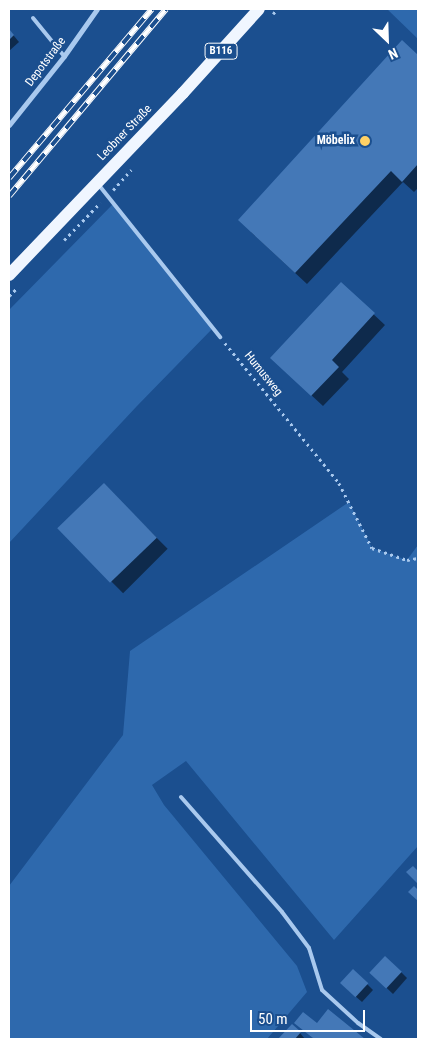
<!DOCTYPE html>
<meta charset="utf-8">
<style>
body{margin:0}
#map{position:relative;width:427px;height:1048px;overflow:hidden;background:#1b4f8f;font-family:"Roboto Condensed",sans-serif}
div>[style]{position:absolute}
.green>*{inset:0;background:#2e69ad}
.shadow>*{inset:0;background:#0007;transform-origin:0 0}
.building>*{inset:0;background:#4478b7;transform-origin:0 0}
.path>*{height:2.5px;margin-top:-1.25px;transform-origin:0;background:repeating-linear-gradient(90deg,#a9c9ee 0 2.5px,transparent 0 6.5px)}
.lane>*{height:4px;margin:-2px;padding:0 2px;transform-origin:2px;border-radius:2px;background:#a9c9ee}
.street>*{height:5px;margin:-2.5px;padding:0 2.5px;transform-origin:2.5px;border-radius:2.5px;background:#a9c9ee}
.primary>*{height:12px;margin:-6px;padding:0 6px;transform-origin:6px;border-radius:6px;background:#f0f6ff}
.rail>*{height:5.5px;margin-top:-2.75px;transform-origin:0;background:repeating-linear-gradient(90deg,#1b4f8f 0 11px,#fff 0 22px);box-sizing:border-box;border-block:1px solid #fff}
.dots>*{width:14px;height:14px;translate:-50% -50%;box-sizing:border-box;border:2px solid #1b4f8f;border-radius:50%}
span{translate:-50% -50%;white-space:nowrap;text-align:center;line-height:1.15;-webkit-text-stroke:5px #1b4f8f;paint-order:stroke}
.shield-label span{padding:1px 4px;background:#1b4f8f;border:1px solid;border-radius:4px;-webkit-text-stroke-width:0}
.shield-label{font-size:11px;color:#fff;font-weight:700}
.street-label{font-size:12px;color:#fff}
.poi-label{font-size:12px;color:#fff;font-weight:700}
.right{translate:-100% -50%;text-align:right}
.frame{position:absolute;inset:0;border:10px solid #fff;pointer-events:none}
.north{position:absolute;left:362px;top:15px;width:50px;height:50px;-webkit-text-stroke:4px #1b4f8f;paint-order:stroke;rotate:156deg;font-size:14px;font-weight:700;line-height:20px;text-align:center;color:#fff}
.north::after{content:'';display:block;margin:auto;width:18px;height:22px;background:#fff;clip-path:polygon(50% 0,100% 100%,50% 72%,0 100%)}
.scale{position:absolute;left:250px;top:1010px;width:115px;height:22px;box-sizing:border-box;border:2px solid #fff;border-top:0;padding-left:6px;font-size:15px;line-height:18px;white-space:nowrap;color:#fff;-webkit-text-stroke:4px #1b4f8f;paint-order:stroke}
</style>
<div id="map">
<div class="green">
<i style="clip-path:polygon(387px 9px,418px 9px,418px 39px)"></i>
<i style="clip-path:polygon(113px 204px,213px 328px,137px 406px,9px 543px,9px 310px)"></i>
<i style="clip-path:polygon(349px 502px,372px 548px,407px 560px,418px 545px,418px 846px,334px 940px,186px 761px,152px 785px,164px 805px,297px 966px,307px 992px,267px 1039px,9px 1039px,9px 886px,123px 735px,130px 651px)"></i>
</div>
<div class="shadow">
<i style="clip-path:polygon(9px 30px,19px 42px,9px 51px)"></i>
<i style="clip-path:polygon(402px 42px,418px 57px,418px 188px,414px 192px,403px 182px,307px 284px,251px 232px)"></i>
<i style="clip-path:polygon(341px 284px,385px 325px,342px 372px,349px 379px,323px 406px,283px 369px)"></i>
<i style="left:104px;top:485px;width:90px;height:63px;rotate:45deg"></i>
<i style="clip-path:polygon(401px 972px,407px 978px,393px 994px,371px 973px)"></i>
<i style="clip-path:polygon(367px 984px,373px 990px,362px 1002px,347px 989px)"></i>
<i style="clip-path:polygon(329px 1011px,363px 1039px,314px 1039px,296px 1023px,317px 1025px)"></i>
<i style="clip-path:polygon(292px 1026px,300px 1033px,305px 1039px,280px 1039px)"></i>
</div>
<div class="building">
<i style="clip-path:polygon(9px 29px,14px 35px,9px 40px)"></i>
<i style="clip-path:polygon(402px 40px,418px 55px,418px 164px,402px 182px,391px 171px,295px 273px,238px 220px)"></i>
<i style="clip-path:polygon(341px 282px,375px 313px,332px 360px,339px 367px,311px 396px,270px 358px)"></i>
<i style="left:104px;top:483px;width:76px;height:65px;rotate:46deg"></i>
<i style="clip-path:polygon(413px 866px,418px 871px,418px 884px,406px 872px)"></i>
<i style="clip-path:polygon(414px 886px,418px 890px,418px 901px,408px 892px)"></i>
<i style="left:385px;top:956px;width:23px;height:23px;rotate:43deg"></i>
<i style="left:353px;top:969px;width:21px;height:19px;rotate:43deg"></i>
<i style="clip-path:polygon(328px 1009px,365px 1039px,314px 1039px,294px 1023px,303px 1012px,317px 1023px)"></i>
<i style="clip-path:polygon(292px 1024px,301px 1032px,295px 1039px,278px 1039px)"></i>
</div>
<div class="path">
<i style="left:273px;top:14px;width:6px;rotate:-51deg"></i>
<i style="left:113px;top:190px;width:27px;rotate:-48deg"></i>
<i style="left:64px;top:240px;width:52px;rotate:-45.8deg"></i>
<i style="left:9px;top:296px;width:13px;rotate:-45deg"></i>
<i style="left:225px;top:343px;width:181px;rotate:50.8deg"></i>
<i style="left:339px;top:483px;width:73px;rotate:63.1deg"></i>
<i style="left:372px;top:548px;width:37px;rotate:19deg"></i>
<i style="left:407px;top:560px;width:11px;rotate:-10deg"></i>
</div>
<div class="lane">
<i style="left:33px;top:18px;width:49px;rotate:50.8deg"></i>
<i style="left:98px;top:184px;width:196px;rotate:51.4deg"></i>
<i style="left:181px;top:797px;width:153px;rotate:48.7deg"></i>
<i style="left:282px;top:912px;width:45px;rotate:53.1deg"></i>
<i style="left:309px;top:948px;width:44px;rotate:72.8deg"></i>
<i style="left:322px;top:990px;width:49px;rotate:42.5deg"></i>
<i style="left:358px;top:1023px;width:28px;rotate:35deg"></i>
</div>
<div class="street">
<i style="left:9px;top:125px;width:88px;rotate:-51.4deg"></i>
<i style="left:64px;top:56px;width:57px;rotate:-54.9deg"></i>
</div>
<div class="primary">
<i style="left:9px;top:275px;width:252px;rotate:-46.3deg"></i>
<i style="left:183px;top:93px;width:113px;rotate:-47.9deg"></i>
</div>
<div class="rail">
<i style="left:9px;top:178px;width:221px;rotate:-49.8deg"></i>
<i style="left:9px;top:196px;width:244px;rotate:-50deg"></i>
</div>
<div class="dots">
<i style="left:365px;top:141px;background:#ffd166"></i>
</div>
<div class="shield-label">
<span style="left:221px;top:51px">B116</span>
</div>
<div class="street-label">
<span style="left:46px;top:62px;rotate:-53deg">Depotstraße</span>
<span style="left:125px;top:133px;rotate:-46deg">Leobner Straße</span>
<span style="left:263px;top:374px;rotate:51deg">Humusweg</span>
</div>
<div class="poi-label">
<span class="right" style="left:355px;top:141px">Möbelix</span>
</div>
<div class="frame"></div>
<div class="north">N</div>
<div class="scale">50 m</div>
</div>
